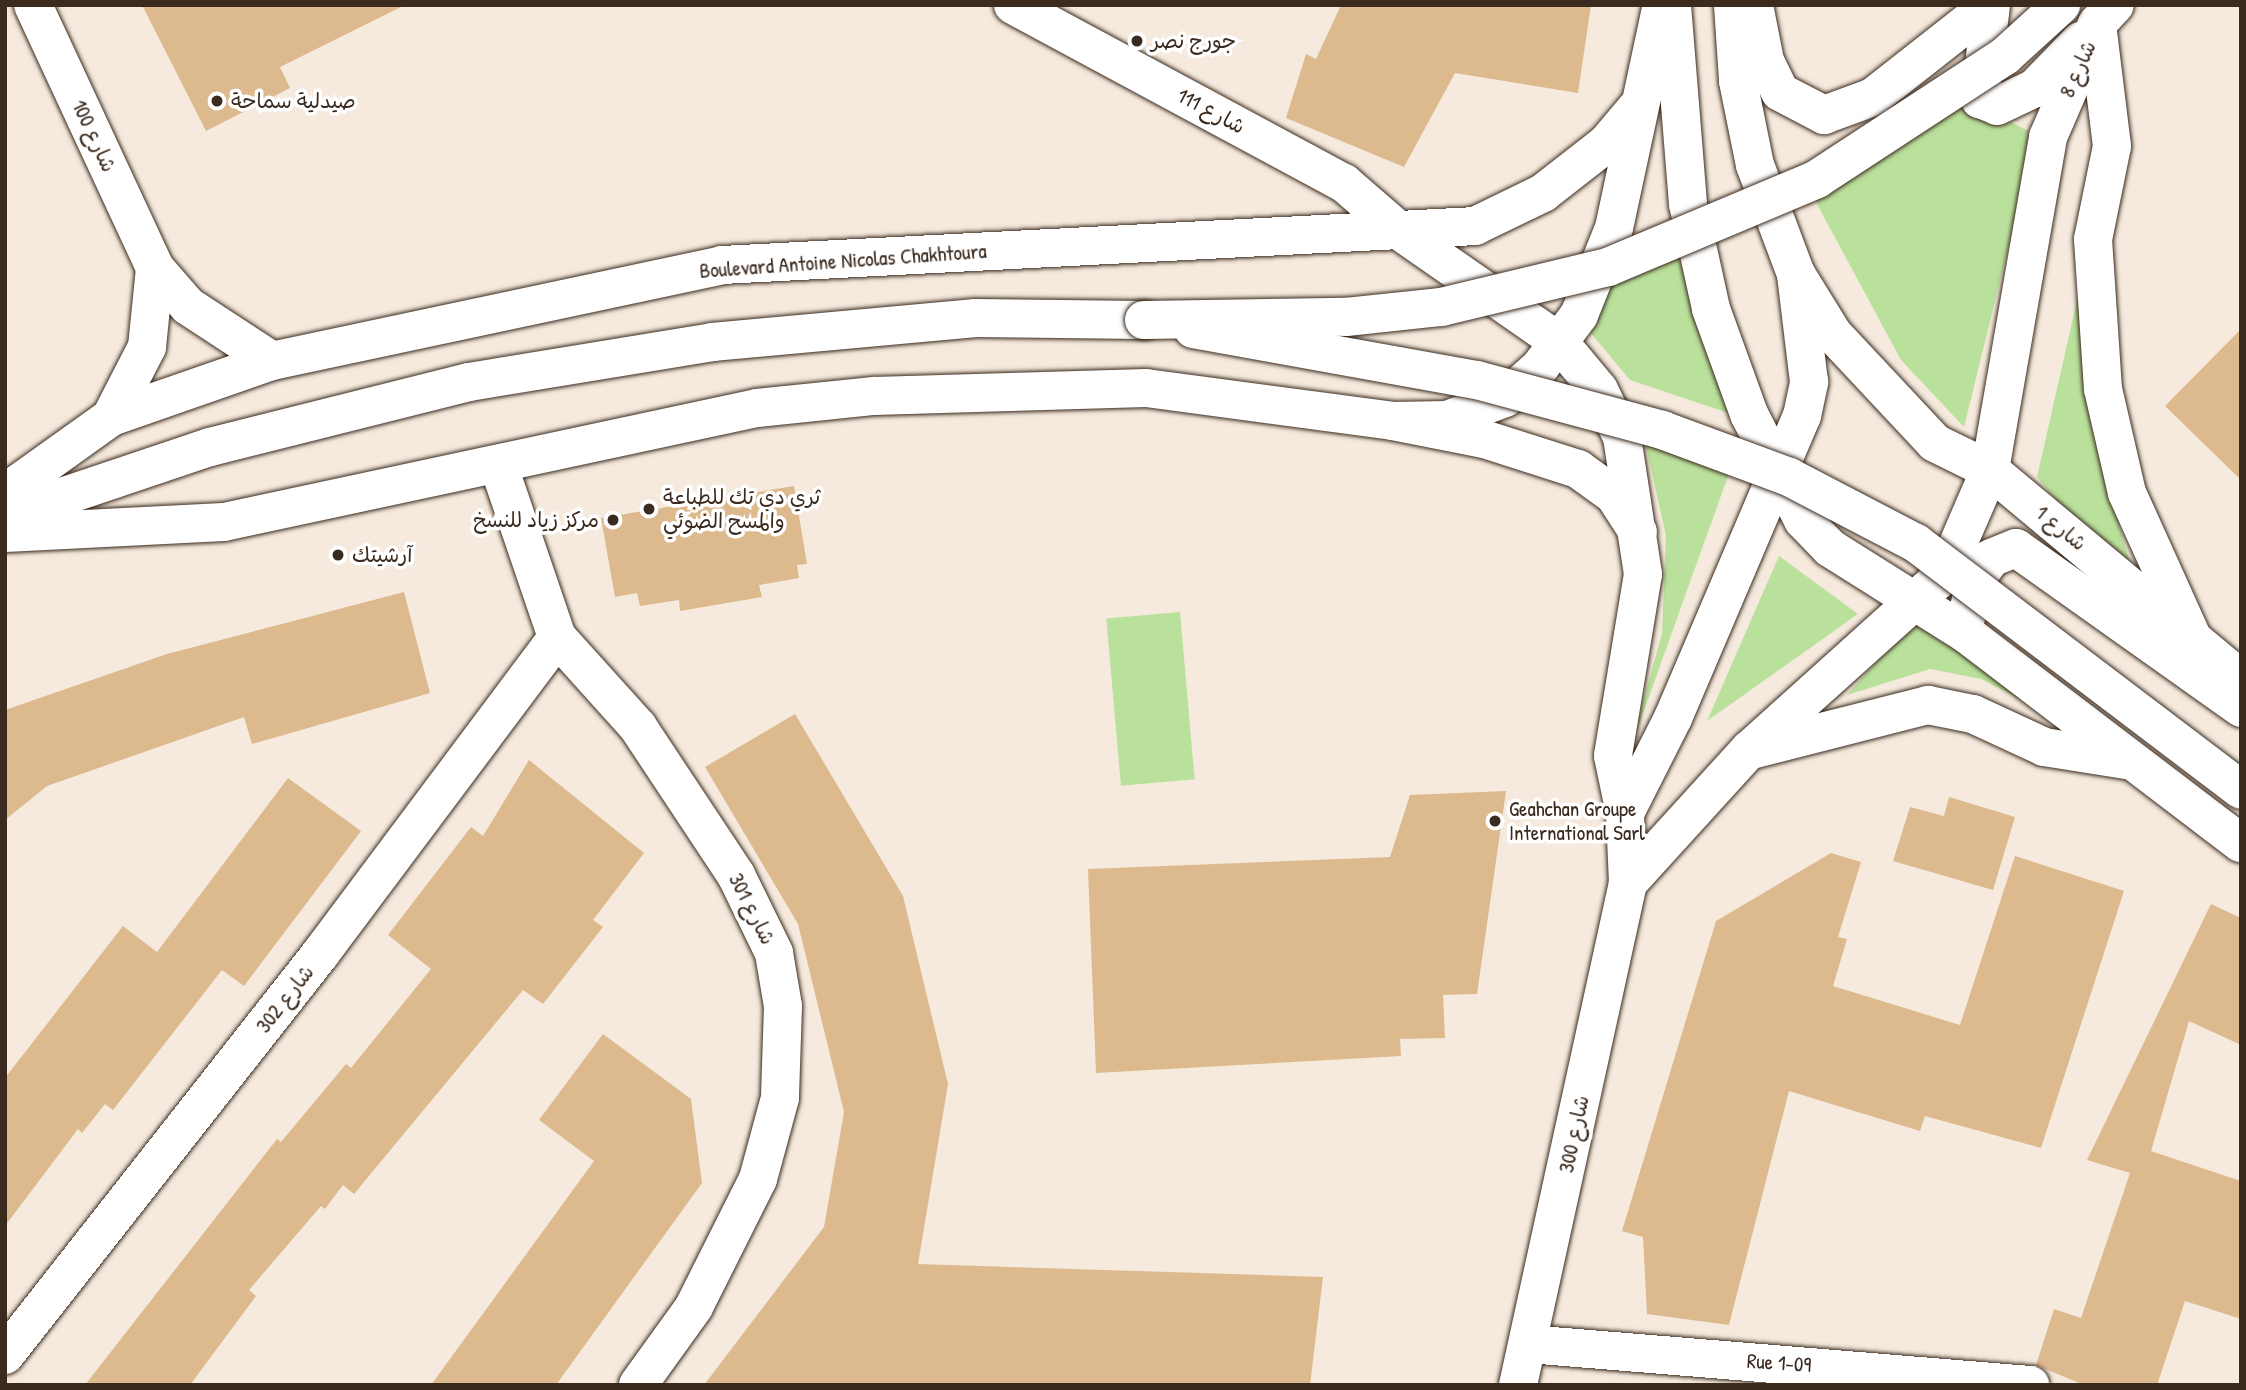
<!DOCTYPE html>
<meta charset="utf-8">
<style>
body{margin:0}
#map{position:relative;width:2246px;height:1390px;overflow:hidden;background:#f5eadd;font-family:"Patrick Hand","Playpen Sans Arabic",sans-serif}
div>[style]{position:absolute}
.green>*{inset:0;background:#bae19c;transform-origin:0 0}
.building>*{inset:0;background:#ddb98e}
.roads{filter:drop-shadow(0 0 2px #3b2a1e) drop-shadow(0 0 2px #3b2a1e)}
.minor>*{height:38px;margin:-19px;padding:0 19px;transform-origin:19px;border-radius:19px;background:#fff}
.major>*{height:38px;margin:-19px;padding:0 19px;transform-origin:19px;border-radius:19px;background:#fff}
.highway>*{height:38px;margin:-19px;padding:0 19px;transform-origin:19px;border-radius:19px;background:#fff}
.bridges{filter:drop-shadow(0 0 2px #3b2a1e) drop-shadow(0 0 2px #3b2a1e)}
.major-bridge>*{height:38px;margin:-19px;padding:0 19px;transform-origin:19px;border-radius:19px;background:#fff}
.highway-bridge>*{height:38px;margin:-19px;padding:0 19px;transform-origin:19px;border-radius:19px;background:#fff}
.dots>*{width:19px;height:19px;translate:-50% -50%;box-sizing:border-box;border:4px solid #fff;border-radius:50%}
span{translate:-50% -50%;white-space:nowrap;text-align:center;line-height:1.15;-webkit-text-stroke:7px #fff;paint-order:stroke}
.poi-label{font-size:21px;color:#3b2a1e}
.left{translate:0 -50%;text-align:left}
.right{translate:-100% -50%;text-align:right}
.street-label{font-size:21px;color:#3b2a1e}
.frame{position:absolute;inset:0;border:7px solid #3b2a1e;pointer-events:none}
</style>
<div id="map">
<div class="green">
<i style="clip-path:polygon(1970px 101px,2036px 135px,1964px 427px,1901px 360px,1811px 193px,1862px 170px)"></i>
<i style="clip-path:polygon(1678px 255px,1731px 414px,1630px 380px,1590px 332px,1598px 286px)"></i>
<i style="clip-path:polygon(2080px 287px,2117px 518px,2142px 604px,2037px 477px)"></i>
<i style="clip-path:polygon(1643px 433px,1732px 465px,1627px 758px,1662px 634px,1666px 536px)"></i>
<i style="clip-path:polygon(1779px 556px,1858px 614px,1707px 721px)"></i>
<i style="left:1180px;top:612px;width:168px;height:74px;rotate:85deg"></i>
<i style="clip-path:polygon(1916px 617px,2051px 716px,1981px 679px,1930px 669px,1847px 695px)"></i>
</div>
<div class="building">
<i style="clip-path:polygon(142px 5px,405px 5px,280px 67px,290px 88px,206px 131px)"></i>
<i style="clip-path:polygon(1341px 5px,1591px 5px,1578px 93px,1455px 73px,1404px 167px,1286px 118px,1306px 54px,1316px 59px)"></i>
<i style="clip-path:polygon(2241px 329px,2241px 480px,2165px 406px)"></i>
<i style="clip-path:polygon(794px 486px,807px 564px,797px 565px,799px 578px,759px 585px,762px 597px,680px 611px,679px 600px,640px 606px,637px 593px,615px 597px,601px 518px)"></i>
<i style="clip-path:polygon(404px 592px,430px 693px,252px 744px,244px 717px,47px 786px,5px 820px,5px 710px,167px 654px)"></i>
<i style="clip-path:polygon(795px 714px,903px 896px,948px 1084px,918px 1264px,1323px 1277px,1310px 1385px,704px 1385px,824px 1227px,844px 1112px,798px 924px,705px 767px)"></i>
<i style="clip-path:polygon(529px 760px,644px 853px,593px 920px,603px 927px,543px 1004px,523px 990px,354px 1194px,343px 1185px,325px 1209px,321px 1206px,249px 1290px,256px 1296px,190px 1385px,85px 1385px,277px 1139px,281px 1142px,346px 1064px,351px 1068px,431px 969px,388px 935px,471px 827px,483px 836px)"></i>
<i style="clip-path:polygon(288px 778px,361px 831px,244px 986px,222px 970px,113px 1110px,105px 1104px,82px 1133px,78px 1129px,5px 1226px,5px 1078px,123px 926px,157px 952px)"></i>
<i style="clip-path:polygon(1506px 791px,1477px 994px,1443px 995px,1445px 1038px,1400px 1039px,1401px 1056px,1096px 1073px,1088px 869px,1390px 857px,1410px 795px)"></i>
<i style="clip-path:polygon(1949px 797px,2015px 817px,1993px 890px,1893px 861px,1910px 807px,1944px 816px)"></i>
<i style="clip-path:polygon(1831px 853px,1861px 862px,1838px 937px,1847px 939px,1833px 986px,1960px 1025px,2015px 856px,2124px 891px,2041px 1148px,1925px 1116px,1920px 1131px,1789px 1091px,1729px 1325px,1647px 1314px,1643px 1237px,1622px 1231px,1716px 921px)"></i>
<i style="clip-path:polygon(2211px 904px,2241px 918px,2241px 1045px,2189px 1021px,2151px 1151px,2241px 1181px,2241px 1319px,2185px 1301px,2157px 1385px,2084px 1385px,2036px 1365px,2054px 1309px,2081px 1318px,2130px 1173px,2087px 1160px)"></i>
<i style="clip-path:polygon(603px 1034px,691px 1099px,702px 1183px,556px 1385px,431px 1385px,594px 1161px,539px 1120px)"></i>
</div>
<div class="roads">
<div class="minor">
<i style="left:33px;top:5px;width:290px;rotate:65.1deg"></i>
<i style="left:155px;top:268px;width:50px;rotate:49deg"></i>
<i style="left:188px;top:306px;width:100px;rotate:33.2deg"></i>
<i style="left:1013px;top:5px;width:376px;rotate:28.3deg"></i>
<i style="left:1344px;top:183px;width:72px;rotate:41deg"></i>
<i style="left:111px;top:417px;width:79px;rotate:-62.8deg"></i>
<i style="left:147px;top:347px;width:79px;rotate:-84.2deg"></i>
<i style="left:498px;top:464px;width:183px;rotate:71.2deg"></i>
<i style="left:557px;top:637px;width:121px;rotate:48deg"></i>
<i style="left:638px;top:727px;width:178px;rotate:56.5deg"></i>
<i style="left:736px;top:875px;width:87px;rotate:64deg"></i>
<i style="left:774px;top:953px;width:54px;rotate:80.4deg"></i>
<i style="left:783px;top:1006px;width:92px;rotate:91.9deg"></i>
<i style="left:780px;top:1098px;width:84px;rotate:105.2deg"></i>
<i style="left:758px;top:1179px;width:143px;rotate:116.6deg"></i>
<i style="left:694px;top:1307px;width:96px;rotate:125.7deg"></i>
<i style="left:5px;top:493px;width:130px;rotate:-35.6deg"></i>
<i style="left:111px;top:417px;width:170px;rotate:-19.2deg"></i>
<i style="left:272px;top:361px;width:460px;rotate:-12deg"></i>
<i style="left:722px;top:265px;width:754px;rotate:-2.96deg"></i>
<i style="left:1475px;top:226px;width:76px;rotate:-25.9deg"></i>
<i style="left:1543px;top:193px;width:80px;rotate:-37.9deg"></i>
<i style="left:1606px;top:144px;width:51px;rotate:-49.8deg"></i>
<i style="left:5px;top:533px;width:219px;rotate:-2.9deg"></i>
<i style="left:224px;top:522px;width:545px;rotate:-12.07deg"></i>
<i style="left:757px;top:408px;width:118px;rotate:-5.9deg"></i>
<i style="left:874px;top:396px;width:272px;rotate:-1.7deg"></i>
<i style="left:1146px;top:388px;width:249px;rotate:7.6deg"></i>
<i style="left:1393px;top:421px;width:54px;rotate:-1.1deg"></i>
<i style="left:1447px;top:420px;width:62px;rotate:-20.8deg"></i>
<i style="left:1505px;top:398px;width:47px;rotate:-41.5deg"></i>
<i style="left:1540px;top:367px;width:65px;rotate:-53.1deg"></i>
<i style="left:1579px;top:315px;width:94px;rotate:-68.1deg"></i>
<i style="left:1614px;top:228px;width:228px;rotate:-77.9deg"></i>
<i style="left:1528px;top:1344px;width:504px;rotate:4.67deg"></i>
<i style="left:5px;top:1355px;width:511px;rotate:-51.83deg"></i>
<i style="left:321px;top:953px;width:394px;rotate:-53.2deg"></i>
</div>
<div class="major">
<i style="left:1672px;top:5px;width:200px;rotate:85.4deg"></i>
<i style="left:1688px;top:204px;width:107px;rotate:77.6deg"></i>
<i style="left:1711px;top:309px;width:112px;rotate:70.1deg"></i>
<i style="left:1749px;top:414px;width:119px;rotate:63deg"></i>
<i style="left:1803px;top:520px;width:39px;rotate:46deg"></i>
<i style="left:1830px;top:548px;width:160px;rotate:32.2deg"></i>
<i style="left:1965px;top:633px;width:347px;rotate:37.3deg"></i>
<i style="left:1733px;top:5px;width:76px;rotate:86.2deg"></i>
<i style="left:1738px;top:81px;width:86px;rotate:78.6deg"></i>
<i style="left:1755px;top:165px;width:116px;rotate:69.4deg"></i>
<i style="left:1796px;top:274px;width:70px;rotate:58.3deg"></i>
<i style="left:1833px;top:334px;width:149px;rotate:46.9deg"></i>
<i style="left:1935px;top:443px;width:61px;rotate:26.1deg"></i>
<i style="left:1990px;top:470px;width:327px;rotate:39.8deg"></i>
<i style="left:1966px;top:618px;width:41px;rotate:-74.6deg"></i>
<i style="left:1977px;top:578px;width:24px;rotate:-55deg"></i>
<i style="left:1991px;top:558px;width:27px;rotate:-22deg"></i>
<i style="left:2016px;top:548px;width:276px;rotate:35.4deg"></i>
</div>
<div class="highway">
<i style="left:1754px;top:5px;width:57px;rotate:78.9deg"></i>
<i style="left:1765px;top:61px;width:34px;rotate:64deg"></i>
<i style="left:1780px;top:92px;width:50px;rotate:27.6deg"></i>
<i style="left:1824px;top:115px;width:52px;rotate:-20.2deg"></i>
<i style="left:1873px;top:97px;width:149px;rotate:-38.2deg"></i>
<i style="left:1991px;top:5px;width:95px;rotate:96.7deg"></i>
<i style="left:1980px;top:99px;width:18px;rotate:22deg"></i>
<i style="left:1997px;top:106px;width:42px;rotate:-25.3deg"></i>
<i style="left:2035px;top:88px;width:65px;rotate:-46.2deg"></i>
<i style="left:2097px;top:24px;width:123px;rotate:83deg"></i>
<i style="left:2112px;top:146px;width:95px;rotate:101.5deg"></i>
<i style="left:2093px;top:239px;width:150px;rotate:86.2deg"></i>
<i style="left:2103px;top:389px;width:107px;rotate:77deg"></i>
<i style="left:2127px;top:493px;width:156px;rotate:65.7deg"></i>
<i style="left:1398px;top:230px;width:196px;rotate:34.8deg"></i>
<i style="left:1559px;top:342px;width:62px;rotate:50.2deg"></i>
<i style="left:1599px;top:390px;width:52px;rotate:63.9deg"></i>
<i style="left:1622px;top:437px;width:139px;rotate:81.3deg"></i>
<i style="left:1643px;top:574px;width:184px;rotate:99.4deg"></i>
<i style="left:1613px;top:756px;width:58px;rotate:78.1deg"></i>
<i style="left:1393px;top:421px;width:93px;rotate:11.2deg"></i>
<i style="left:1484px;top:439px;width:99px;rotate:17.7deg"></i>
<i style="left:1578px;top:469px;width:44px;rotate:35.8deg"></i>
<i style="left:1614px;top:495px;width:44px;rotate:57deg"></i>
<i style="left:5px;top:516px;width:216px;rotate:-18.6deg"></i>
<i style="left:210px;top:447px;width:267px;rotate:-14.1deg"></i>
<i style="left:469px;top:382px;width:246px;rotate:-9.3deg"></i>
<i style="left:712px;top:342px;width:265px;rotate:-5.2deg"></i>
<i style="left:976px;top:318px;width:168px;rotate:0.7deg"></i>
<i style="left:1751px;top:750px;width:183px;rotate:-14.3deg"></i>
<i style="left:1928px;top:705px;width:46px;rotate:11.3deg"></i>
<i style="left:1973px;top:714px;width:78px;rotate:24.9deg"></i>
<i style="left:2044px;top:747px;width:83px;rotate:9deg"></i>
<i style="left:1628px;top:883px;width:180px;rotate:-47.7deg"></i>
<i style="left:1749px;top:750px;width:254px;rotate:-42deg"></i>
<i style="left:1938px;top:580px;width:24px;rotate:-57deg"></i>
<i style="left:1951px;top:560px;width:98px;rotate:-66.6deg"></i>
<i style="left:1990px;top:470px;width:338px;rotate:-80.1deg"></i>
<i style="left:2048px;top:137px;width:123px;rotate:-66.6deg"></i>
<i style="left:2097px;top:24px;width:26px;rotate:-47deg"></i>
<i style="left:1518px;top:1385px;width:514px;rotate:-77.64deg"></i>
<i style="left:1628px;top:883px;width:70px;rotate:-92.5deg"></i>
<i style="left:1625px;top:813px;width:106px;rotate:-63.2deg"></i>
<i style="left:1673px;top:718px;width:328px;rotate:-66.9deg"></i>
<i style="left:1802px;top:416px;width:35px;rotate:-78deg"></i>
<i style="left:1809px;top:382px;width:109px;rotate:-96.9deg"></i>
</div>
</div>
<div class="bridges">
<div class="major-bridge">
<i style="left:1193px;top:329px;width:289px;rotate:10.2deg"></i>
<i style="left:1477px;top:380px;width:192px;rotate:15.1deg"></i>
<i style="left:1662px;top:430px;width:135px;rotate:20.3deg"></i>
<i style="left:1789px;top:477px;width:143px;rotate:27.5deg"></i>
<i style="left:1916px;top:543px;width:408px;rotate:37.2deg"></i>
</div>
<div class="highway-bridge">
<i style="left:1144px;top:320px;width:202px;rotate:-0.9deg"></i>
<i style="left:1346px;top:317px;width:96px;rotate:-6deg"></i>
<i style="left:1441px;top:307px;width:172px;rotate:-13.5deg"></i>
<i style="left:1608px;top:267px;width:227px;rotate:-22.8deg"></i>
<i style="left:1817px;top:179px;width:225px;rotate:-33.2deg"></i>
<i style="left:2005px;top:56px;width:76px;rotate:-42.3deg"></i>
</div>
</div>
<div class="dots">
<i style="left:1137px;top:41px;background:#3b2a1e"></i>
<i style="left:217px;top:101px;background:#3b2a1e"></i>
<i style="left:649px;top:509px;background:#3b2a1e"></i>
<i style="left:613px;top:520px;background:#3b2a1e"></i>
<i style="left:338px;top:555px;background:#3b2a1e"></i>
<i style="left:1495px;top:821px;background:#3b2a1e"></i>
</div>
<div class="poi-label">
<span class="left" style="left:1151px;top:41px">جورج نصر</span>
<span class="left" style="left:231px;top:101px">صيدلية سماحة</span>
<span class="left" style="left:663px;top:509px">ثري دي تك للطباعة<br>والمسح الضوئي</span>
<span class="right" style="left:599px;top:520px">مركز زياد للنسخ</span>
<span class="left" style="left:352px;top:555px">آرشيتك</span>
<span class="left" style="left:1509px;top:821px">Geahchan Groupe<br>International Sarl</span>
</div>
<div class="street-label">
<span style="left:2078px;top:69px;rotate:-66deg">شارع 8</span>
<span style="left:1211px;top:111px;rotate:28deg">شارع 111</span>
<span style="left:94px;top:136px;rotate:65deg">شارع 100</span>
<span style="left:843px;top:261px;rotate:-4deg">Boulevard Antoine Nicolas Chakhtoura</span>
<span style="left:2061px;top:528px;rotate:39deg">شارع 1</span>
<span style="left:752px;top:909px;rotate:63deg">شارع 301</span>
<span style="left:285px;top:999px;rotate:-52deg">شارع 302</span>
<span style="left:1574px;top:1134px;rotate:-78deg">شارع 300</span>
<span style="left:1779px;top:1363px;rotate:4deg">Rue 1-09</span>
</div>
<div class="frame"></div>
</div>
